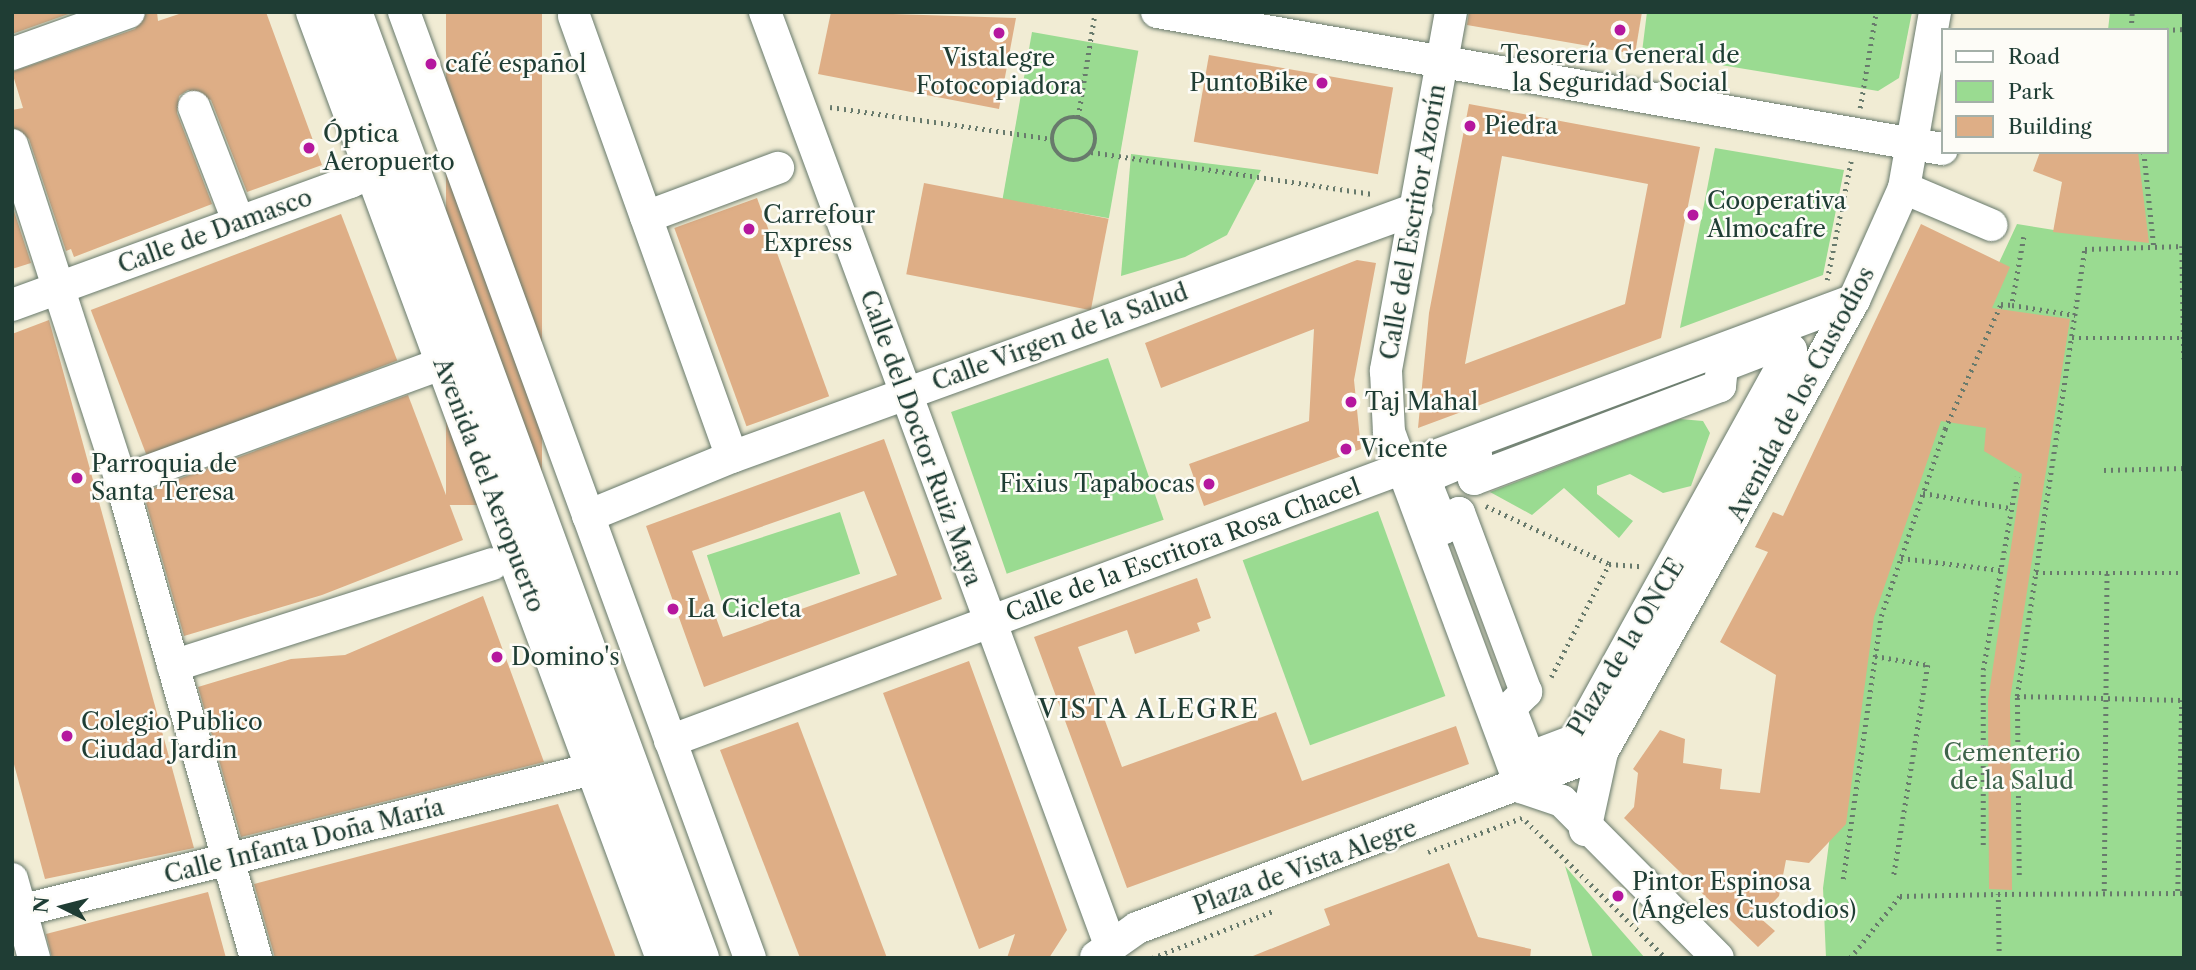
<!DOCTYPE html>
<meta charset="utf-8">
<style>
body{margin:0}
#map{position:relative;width:2196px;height:970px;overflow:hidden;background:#f1ecd4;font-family:"Libre Caslon Text",serif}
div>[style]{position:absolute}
.green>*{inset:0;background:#9adb91;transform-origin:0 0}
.building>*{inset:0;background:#deae86;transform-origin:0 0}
.path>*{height:4.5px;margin-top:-2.25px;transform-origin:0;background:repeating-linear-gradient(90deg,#687a6c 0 2px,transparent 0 7px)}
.path>.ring{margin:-2.25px;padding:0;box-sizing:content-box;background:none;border:4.5px solid #687a6c;border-radius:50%}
.roads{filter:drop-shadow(0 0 2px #687a6c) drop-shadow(0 0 2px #687a6c)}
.minor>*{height:32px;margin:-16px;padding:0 16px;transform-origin:16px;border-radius:16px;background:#fff}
.major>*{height:38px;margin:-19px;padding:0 19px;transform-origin:19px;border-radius:19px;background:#fff}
.dots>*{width:19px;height:19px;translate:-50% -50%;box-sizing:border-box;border:4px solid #fdfcf7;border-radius:50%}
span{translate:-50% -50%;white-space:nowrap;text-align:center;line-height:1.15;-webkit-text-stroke:5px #fdfcf7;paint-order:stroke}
.poi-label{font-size:24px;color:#1f3d34}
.left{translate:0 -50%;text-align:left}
.right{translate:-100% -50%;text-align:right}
.street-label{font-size:24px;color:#1f3d34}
.park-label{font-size:24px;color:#3e644b}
.neighbourhood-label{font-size:26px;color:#1f3d34;letter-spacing:2px}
.frame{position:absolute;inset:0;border:14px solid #1f3d34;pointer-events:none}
.legend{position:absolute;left:1941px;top:28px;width:228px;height:126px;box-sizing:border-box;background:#fdfcf7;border:2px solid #a4b0a9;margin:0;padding:9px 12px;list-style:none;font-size:21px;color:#1f3d34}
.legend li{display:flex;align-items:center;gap:14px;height:35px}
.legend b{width:35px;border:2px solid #a4b0a9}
.north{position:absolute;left:28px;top:872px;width:70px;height:70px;-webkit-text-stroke:5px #fdfcf7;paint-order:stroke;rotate:276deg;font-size:19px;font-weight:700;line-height:28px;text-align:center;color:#1f3d34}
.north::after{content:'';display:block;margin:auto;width:24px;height:32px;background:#1f3d34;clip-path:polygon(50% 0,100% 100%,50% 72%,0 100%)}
</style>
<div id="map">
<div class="green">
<i style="clip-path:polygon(1647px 12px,1912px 12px,1899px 78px,1878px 91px,1642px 52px)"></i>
<i style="clip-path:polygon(2110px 12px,2184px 12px,2184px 958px,1826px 958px,1823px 888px,1861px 604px,1930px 411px,2017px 224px,2054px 230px,2068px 152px,2166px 152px,2166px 30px,2108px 30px)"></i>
<i style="left:1032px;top:32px;width:108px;height:170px;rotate:10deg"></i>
<i style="clip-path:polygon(1715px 148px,1844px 170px,1823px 275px,1680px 328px)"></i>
<i style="clip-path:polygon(1131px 154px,1261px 170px,1227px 235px,1185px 257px,1121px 276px)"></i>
<i style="left:1108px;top:358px;width:171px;height:166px;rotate:71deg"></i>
<i style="clip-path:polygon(1680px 419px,1703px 421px,1710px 433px,1691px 486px,1663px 493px,1630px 474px,1597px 486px,1597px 494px,1633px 521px,1619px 538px,1564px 488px,1532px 515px,1490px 492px)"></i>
<i style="left:1378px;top:511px;width:197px;height:144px;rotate:70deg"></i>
<i style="left:840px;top:512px;width:65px;height:140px;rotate:72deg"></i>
<i style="clip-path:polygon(1565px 866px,1645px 958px,1593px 958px)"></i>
</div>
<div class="building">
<i style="clip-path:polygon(12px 12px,74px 12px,12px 34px)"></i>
<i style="clip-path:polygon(147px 12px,157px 12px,158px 21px,185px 12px,266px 12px,322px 165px,247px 192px,211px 100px,188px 90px,179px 96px,177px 113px,212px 204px,74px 257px,71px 249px,66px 251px,29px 139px,12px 127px,12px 110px,23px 108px,12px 72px,135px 29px)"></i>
<i style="left:446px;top:12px;width:96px;height:493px"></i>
<i style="clip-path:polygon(831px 12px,1016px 18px,999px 109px,818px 74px)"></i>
<i style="clip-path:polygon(1469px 12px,1642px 12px,1635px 54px,1467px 25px)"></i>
<i style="left:1209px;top:55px;width:187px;height:88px;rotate:10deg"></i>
<i style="clip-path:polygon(evenodd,1469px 104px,1700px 147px,1661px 338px,1418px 428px,1429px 313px,1469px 104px,1502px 156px,1648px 184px,1625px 304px,1465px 364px,1502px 156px)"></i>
<i style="clip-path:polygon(2040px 152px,2138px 152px,2149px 243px,2053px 232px,2062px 182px,2033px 171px)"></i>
<i style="left:924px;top:183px;width:188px;height:93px;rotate:11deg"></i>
<i style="left:757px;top:198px;width:211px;height:88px;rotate:70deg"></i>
<i style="clip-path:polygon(12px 205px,31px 263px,12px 269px)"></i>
<i style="left:341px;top:214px;width:157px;height:268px;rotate:69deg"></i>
<i style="clip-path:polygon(1921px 224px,2010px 267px,1992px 308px,2070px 319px,2010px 699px,2012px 890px,1989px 889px,1988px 700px,2022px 474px,1984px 451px,1986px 428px,1941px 421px,1874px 617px,1846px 824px,1809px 863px,1786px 860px,1779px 896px,1759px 917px,1775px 931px,1758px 947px,1624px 818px,1634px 807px,1638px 773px,1633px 769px,1660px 730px,1685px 739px,1683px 763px,1722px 769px,1720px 789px,1760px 793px,1776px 675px,1720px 642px,1768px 552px,1755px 547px,1773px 512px,1783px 516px)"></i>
<i style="clip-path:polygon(1357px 260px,1376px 263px,1354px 380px,1361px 449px,1204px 506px,1189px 464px,1309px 421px,1314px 329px,1161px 388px,1145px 343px)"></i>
<i style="clip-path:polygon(49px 320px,194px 848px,45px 879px,12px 757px,12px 334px)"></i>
<i style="clip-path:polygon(408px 395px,463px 540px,322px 595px,184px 636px,143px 492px)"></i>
<i style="clip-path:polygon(evenodd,884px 439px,942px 599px,704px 687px,646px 526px,884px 439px,864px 491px,897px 575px,723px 637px,692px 551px,864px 491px)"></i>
<i style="clip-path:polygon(1197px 578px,1211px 618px,1197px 623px,1200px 631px,1135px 654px,1127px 630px,1078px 647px,1122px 767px,1276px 712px,1302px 781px,1456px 726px,1469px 764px,1127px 888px,1034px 637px)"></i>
<i style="clip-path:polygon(483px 596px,544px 762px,241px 837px,198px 687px,291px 659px,345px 655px)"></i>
<i style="clip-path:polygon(969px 661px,1067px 930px,1049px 958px,1007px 958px,1015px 934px,979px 949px,883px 693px)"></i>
<i style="clip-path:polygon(798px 722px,887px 958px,800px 958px,720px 750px)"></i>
<i style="clip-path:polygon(558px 804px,616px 958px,275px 958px,254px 884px)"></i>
<i style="clip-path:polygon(1449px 863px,1478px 937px,1531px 949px,1530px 958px,1248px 958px,1330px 925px,1324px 909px)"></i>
<i style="clip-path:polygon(208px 892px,226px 958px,52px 958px,46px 934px)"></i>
</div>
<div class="path">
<i style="left:2131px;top:30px;width:18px;rotate:-87deg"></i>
<i style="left:2166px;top:30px;width:18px;rotate:-3deg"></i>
<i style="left:830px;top:107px;width:224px;rotate:8.2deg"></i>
<i style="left:1860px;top:108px;width:97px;rotate:-80.5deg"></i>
<i style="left:1078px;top:117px;width:106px;rotate:-80.8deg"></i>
<i class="ring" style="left:1052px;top:117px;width:39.5px;height:39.5px"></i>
<i style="left:1091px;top:152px;width:283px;rotate:8.5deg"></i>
<i style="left:2144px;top:152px;width:96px;rotate:84deg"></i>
<i style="left:2024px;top:237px;width:69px;rotate:100deg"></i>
<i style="left:2012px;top:305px;width:64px;rotate:9deg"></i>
<i style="left:2182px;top:246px;width:113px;rotate:89deg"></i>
<i style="left:1827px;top:280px;width:121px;rotate:-78.6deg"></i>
<i style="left:2072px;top:338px;width:112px"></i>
<i style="left:2104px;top:470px;width:80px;rotate:-1.4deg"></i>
<i style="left:1923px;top:493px;width:88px;rotate:9.8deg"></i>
<i style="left:1486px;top:506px;width:136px;rotate:25.2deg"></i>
<i style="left:1901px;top:558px;width:100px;rotate:6.9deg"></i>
<i style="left:2036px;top:573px;width:148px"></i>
<i style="left:1875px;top:656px;width:54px;rotate:9.6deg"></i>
<i style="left:1928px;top:665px;width:214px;rotate:99.2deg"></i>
<i style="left:1551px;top:677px;width:127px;rotate:-62.8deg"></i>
<i style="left:1609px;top:564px;width:32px;rotate:4deg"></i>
<i style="left:2017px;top:696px;width:165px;rotate:1.4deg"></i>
<i style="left:2182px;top:700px;width:193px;rotate:91.2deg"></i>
<i style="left:1526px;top:821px;width:196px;rotate:44.4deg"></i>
<i style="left:1983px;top:845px;width:175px;rotate:-90deg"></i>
<i style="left:1983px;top:670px;width:196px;rotate:-80deg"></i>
<i style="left:1428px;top:852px;width:100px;rotate:-19.9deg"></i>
<i style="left:2019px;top:875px;width:179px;rotate:-90.6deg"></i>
<i style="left:2017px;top:696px;width:452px;rotate:-81.4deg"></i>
<i style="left:2085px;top:249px;width:99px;rotate:-1.7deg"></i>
<i style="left:1843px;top:879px;width:266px;rotate:-81.8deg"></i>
<i style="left:1881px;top:616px;width:198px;rotate:-71.1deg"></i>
<i style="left:1945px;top:429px;width:137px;rotate:-65.9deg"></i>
<i style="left:2001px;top:304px;width:11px;rotate:5deg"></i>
<i style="left:2104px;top:891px;width:318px;rotate:-89.5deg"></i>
<i style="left:1152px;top:958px;width:130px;rotate:-21.2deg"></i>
<i style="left:1850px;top:958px;width:80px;rotate:-51.1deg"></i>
<i style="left:1900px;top:896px;width:98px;rotate:-1.2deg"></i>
<i style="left:1999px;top:958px;width:64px;rotate:-90.9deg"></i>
<i style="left:1998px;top:894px;width:186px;rotate:-0.3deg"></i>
</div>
<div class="roads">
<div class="minor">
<i style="left:404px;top:12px;width:1007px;rotate:69.91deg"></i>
<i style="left:765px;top:12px;width:992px;rotate:69.7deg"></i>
<i style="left:1157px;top:12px;width:797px;rotate:9.9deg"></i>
<i style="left:1451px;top:12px;width:365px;rotate:100.3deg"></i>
<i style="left:1386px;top:371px;width:61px;rotate:87.2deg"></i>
<i style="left:1389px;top:432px;width:379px;rotate:69.6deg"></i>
<i style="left:574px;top:16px;width:468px;rotate:70.3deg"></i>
<i style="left:12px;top:54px;width:124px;rotate:-19.7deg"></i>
<i style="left:194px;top:107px;width:124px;rotate:68.8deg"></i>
<i style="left:12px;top:145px;width:353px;rotate:72deg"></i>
<i style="left:121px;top:481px;width:496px;rotate:74.2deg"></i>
<i style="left:1904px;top:188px;width:95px;rotate:23deg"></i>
<i style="left:646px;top:217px;width:141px;rotate:-20.4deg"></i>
<i style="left:12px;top:305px;width:360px;rotate:-20deg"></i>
<i style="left:350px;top:182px;width:25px;rotate:-23deg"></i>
<i style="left:373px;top:172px;width:23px;rotate:-65deg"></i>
<i style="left:1782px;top:343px;width:11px;rotate:38deg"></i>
<i style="left:1791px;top:350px;width:445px;rotate:118.9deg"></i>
<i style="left:1576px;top:740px;width:43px;rotate:159.4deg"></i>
<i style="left:1536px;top:755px;width:9px;rotate:-162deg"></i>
<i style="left:1527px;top:752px;width:47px;rotate:-111.1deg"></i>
<i style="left:1510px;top:708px;width:23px;rotate:-45deg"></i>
<i style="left:1526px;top:692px;width:191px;rotate:-110.5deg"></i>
<i style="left:1459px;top:513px;width:21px;rotate:135deg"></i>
<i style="left:1444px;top:528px;width:43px;rotate:-111.8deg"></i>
<i style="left:1428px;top:488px;width:13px;rotate:-77deg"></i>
<i style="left:1431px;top:475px;width:49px;rotate:-22.9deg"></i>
<i style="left:1476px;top:456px;width:23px;rotate:95deg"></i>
<i style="left:1474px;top:479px;width:263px;rotate:-20.7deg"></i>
<i style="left:1720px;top:386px;width:20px;rotate:-84deg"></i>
<i style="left:1722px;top:366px;width:64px;rotate:-21deg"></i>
<i style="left:121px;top:481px;width:343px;rotate:-20.1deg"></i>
<i style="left:588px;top:516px;width:156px;rotate:-22.3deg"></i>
<i style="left:732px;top:457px;width:728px;rotate:-19.93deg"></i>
<i style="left:173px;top:666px;width:335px;rotate:-17.7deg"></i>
<i style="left:670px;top:741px;width:1263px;rotate:-20.43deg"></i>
<i style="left:1521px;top:787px;width:43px;rotate:18.9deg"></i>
<i style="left:1562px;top:801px;width:221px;rotate:45.2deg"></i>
<i style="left:1585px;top:830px;width:80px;rotate:-77.7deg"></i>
<i style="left:1602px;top:752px;width:518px;rotate:-60.86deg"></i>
<i style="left:1854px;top:300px;width:123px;rotate:-65.9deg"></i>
<i style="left:1904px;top:188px;width:179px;rotate:-80deg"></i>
<i style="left:12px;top:879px;width:82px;rotate:74.4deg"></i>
<i style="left:12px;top:913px;width:602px;rotate:-13.94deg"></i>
<i style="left:1096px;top:957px;width:50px;rotate:-35.3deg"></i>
<i style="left:1137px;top:928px;width:497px;rotate:-20.7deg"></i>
</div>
<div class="major">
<i style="left:315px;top:12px;width:1009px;rotate:69.7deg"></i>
<i style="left:353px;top:12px;width:1008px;rotate:69.86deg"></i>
</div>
</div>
<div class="dots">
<i style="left:1620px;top:30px;background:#b5179e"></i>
<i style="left:999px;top:33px;background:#b5179e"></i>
<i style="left:431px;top:64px;background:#b5179e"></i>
<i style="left:1322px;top:83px;background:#b5179e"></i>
<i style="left:1470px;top:126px;background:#b5179e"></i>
<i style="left:309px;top:148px;background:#b5179e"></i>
<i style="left:1693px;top:215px;background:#b5179e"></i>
<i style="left:749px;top:229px;background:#b5179e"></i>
<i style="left:1351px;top:402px;background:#b5179e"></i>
<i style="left:1346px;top:449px;background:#b5179e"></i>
<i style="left:77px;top:478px;background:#b5179e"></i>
<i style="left:1209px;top:484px;background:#b5179e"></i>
<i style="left:673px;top:609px;background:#b5179e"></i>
<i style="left:497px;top:657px;background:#b5179e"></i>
<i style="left:67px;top:736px;background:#b5179e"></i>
<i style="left:1618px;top:896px;background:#b5179e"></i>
</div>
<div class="poi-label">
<span style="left:1620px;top:69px">Tesorería General de<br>la Seguridad Social</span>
<span style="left:999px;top:72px">Vistalegre<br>Fotocopiadora</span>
<span class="left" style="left:445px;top:64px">café español</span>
<span class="right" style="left:1308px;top:83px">PuntoBike</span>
<span class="left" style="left:1484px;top:126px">Piedra</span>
<span class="left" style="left:323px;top:148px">Óptica<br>Aeropuerto</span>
<span class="left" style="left:1707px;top:215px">Cooperativa<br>Almocafre</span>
<span class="left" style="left:763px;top:229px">Carrefour<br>Express</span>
<span class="left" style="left:1365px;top:402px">Taj Mahal</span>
<span class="left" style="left:1360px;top:449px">Vicente</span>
<span class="left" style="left:91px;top:478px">Parroquia de<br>Santa Teresa</span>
<span class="right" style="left:1195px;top:484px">Fixius Tapabocas</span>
<span class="left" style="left:687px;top:609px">La Cicleta</span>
<span class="left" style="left:511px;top:657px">Domino's</span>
<span class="left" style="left:81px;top:736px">Colegio Publico<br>Ciudad Jardin</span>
<span class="left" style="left:1632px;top:896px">Pintor Espinosa<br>(Ángeles Custodios)</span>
</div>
<div class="street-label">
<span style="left:1413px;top:222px;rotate:-80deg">Calle del Escritor Azorín</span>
<span style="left:215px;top:231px;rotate:-20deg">Calle de Damasco</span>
<span style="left:1060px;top:337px;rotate:-20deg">Calle Virgen de la Salud</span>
<span style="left:1801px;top:394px;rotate:-62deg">Avenida de los Custodios</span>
<span style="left:921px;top:438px;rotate:70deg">Calle del Doctor Ruiz Maya</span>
<span style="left:489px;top:485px;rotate:69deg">Avenida del Aeropuerto</span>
<span style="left:1183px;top:550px;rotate:-20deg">Calle de la Escritora Rosa Chacel</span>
<span style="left:1626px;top:647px;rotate:-59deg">Plaza de la ONCE</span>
<span style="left:304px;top:841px;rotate:-14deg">Calle Infanta Doña María</span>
<span style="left:1305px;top:867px;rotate:-20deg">Plaza de Vista Alegre</span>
</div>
<div class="park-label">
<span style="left:2012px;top:767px">Cementerio<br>de la Salud</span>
</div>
<div class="neighbourhood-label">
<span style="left:1149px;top:710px">VISTA ALEGRE</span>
</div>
<div class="frame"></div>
<ul class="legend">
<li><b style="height:9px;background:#fff"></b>Road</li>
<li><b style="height:19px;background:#9adb91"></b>Park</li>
<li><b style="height:19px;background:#deae86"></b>Building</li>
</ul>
<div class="north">N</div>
</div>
